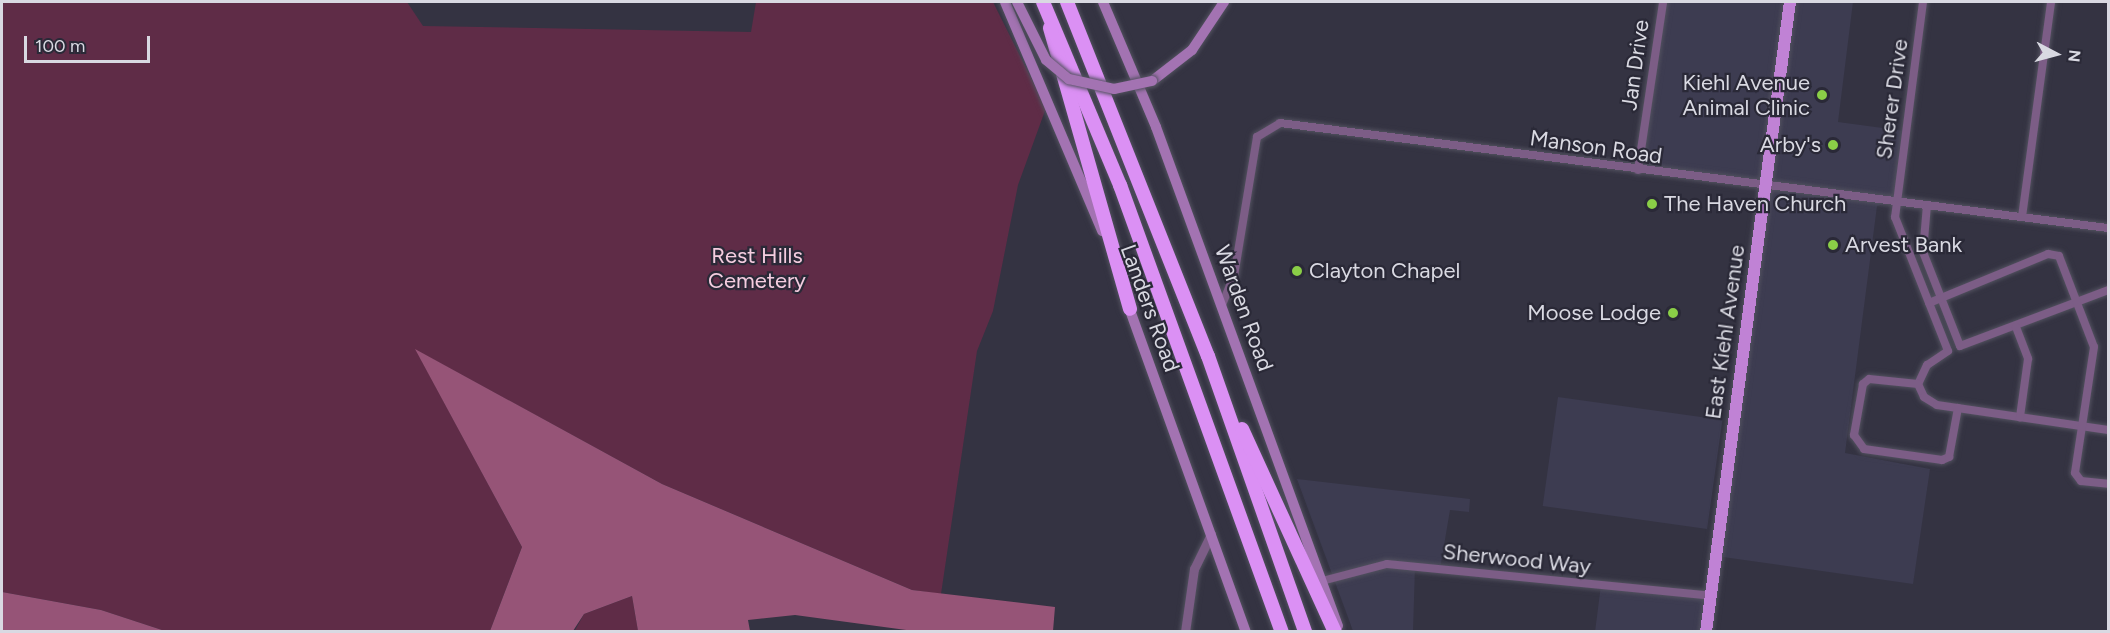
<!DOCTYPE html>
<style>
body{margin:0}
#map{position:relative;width:2110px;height:633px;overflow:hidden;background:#343342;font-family:Figtree,sans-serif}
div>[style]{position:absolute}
.built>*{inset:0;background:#3d3c51;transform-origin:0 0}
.green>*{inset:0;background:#5f2c47}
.forest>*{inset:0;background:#965477}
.roads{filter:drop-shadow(0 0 2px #52515f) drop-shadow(0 0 2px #52515f)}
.minor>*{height:8px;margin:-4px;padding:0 4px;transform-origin:4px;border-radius:4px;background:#7c5d86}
.tertiary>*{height:9px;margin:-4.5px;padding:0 4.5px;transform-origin:4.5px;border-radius:4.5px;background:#7c5d86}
.secondary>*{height:10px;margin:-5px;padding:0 5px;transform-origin:5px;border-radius:5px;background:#a373b2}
.primary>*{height:12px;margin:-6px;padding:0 6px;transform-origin:6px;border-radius:6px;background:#c082d5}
.motorway>*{height:14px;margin:-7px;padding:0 7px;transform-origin:7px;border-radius:7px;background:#db90f4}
.bridges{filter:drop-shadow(0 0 2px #52515f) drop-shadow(0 0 2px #52515f)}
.secondary-bridge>*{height:10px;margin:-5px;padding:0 5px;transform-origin:5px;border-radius:5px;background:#a373b2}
.dots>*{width:16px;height:16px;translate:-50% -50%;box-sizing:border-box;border:3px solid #2a2937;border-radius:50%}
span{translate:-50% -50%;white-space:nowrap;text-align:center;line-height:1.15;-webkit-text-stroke:4.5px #2a2937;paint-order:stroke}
.street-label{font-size:22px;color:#d9d9e2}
.poi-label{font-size:22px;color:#d9d9e2}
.right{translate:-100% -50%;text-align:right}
.left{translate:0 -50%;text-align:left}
.park-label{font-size:22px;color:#f5cde0}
.frame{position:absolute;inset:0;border:3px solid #d9d9e2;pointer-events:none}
.north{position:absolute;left:2026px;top:24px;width:60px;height:60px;-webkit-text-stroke:4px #2a2937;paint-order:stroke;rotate:96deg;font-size:16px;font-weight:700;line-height:24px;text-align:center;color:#d9d9e2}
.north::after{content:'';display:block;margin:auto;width:21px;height:27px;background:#d9d9e2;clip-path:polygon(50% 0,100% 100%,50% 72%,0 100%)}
.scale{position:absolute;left:24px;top:36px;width:126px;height:27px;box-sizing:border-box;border:3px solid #d9d9e2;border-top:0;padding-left:8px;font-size:18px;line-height:21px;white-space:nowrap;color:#d9d9e2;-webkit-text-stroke:4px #2a2937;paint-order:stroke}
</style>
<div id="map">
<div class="built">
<i style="clip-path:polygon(1660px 2px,1853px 2px,1838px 122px,1905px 131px,1896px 201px,1877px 206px,1845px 453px,1930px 469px,1913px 584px,1716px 556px,1766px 185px,1638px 170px)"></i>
<i style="left:1558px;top:397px;width:166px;height:110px;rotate:8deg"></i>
<i style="clip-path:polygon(1297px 479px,1470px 499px,1469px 512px,1450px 510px,1440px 569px,1415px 567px,1413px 631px,1353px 631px)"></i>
<i style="clip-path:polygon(1601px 585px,1711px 592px,1706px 631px,1595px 632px)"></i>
</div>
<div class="green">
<i style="clip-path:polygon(2px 2px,407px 2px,423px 26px,751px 32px,756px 2px,993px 2px,1046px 108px,1018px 185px,993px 311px,977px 351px,941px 594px,912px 590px,662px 484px,416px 350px,522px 547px,490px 631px,165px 631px,101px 610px,2px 592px)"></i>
<i style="clip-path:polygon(632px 596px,638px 631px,574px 632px,584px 614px)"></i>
</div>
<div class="forest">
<i style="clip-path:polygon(415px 349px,662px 484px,912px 590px,1055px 607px,1053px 631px,921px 632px,795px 615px,748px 620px,750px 631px,638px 631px,632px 596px,584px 614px,573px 631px,490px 631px,522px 547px)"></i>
<i style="clip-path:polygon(2px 592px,101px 610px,165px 631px,2px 631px)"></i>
</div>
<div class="roads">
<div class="minor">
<i style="left:1923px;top:2px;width:217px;rotate:97.4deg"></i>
<i style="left:1895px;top:217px;width:144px;rotate:68.4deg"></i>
<i style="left:1948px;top:351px;width:25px;rotate:146deg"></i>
<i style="left:1927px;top:365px;width:21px;rotate:115deg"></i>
<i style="left:1918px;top:384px;width:14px;rotate:65deg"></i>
<i style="left:1924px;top:397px;width:15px;rotate:32deg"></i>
<i style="left:1937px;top:405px;width:173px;rotate:8.3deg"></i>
<i style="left:1638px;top:170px;width:170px;rotate:-81.5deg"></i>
<i style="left:1927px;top:205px;width:47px;rotate:94.9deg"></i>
<i style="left:1923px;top:252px;width:101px;rotate:68.5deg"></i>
<i style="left:1960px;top:346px;width:158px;rotate:-20.7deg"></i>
<i style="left:2022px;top:217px;width:217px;rotate:-82.3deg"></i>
<i style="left:1929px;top:303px;width:129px;rotate:-22.4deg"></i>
<i style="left:2048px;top:254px;width:11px;rotate:10deg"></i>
<i style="left:2059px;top:256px;width:97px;rotate:69deg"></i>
<i style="left:2094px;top:347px;width:127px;rotate:98.6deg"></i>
<i style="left:2075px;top:473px;width:10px;rotate:53deg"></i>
<i style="left:2081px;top:481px;width:27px;rotate:6deg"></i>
<i style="left:1222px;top:305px;width:31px;rotate:-68deg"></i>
<i style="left:1234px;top:276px;width:141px;rotate:-80.6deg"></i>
<i style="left:1257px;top:137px;width:27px;rotate:-31deg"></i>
<i style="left:1280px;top:123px;width:835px;rotate:7.23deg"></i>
<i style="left:2016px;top:327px;width:34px;rotate:69deg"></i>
<i style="left:2028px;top:359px;width:59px;rotate:97.9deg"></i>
<i style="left:1918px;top:384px;width:49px;rotate:-174.2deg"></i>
<i style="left:1869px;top:379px;width:8px;rotate:140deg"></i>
<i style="left:1863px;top:384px;width:52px;rotate:100deg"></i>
<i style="left:1854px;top:435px;width:17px;rotate:54deg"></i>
<i style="left:1864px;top:449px;width:79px;rotate:8deg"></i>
<i style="left:1942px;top:460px;width:8px;rotate:-23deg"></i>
<i style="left:1949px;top:457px;width:50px;rotate:-79.6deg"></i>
<i style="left:1322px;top:581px;width:67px;rotate:-14.7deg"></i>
<i style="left:1387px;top:564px;width:326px;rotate:5.6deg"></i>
</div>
<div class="tertiary">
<i style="left:1185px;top:632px;width:64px;rotate:-81.9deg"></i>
<i style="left:1194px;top:569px;width:39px;rotate:-64deg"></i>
</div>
<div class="secondary">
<i style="left:1005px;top:2px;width:249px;rotate:67deg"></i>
<i style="left:1103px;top:2px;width:136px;rotate:67deg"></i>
<i style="left:1156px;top:127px;width:531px;rotate:69.96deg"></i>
<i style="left:1152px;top:81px;width:51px;rotate:-37.8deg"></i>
<i style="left:1192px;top:50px;width:58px;rotate:-56.3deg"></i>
<i style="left:1127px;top:302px;width:351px;rotate:70.2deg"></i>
</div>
<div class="primary">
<i style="left:1706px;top:632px;width:636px;rotate:-82.41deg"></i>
</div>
<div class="motorway">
<i style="left:1043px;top:2px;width:199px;rotate:67.2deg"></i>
<i style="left:1120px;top:185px;width:475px;rotate:70.1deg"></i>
<i style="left:1067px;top:2px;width:381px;rotate:68.3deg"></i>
<i style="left:1208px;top:356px;width:293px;rotate:70.6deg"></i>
<i style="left:1050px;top:28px;width:292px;rotate:74.1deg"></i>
<i style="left:1242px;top:429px;width:223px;rotate:65.4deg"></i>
</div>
</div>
<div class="bridges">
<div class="secondary-bridge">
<i style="left:1017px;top:2px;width:65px;rotate:63.4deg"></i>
<i style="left:1046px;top:60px;width:30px;rotate:40deg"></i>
<i style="left:1069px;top:79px;width:46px;rotate:12.5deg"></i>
<i style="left:1114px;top:89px;width:39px;rotate:-12deg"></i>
</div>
</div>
<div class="dots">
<i style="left:1822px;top:95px;background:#8ace47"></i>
<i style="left:1833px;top:145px;background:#8ace47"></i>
<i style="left:1652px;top:204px;background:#8ace47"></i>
<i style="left:1833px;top:245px;background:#8ace47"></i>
<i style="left:1297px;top:271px;background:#8ace47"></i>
<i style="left:1673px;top:313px;background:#8ace47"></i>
</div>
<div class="street-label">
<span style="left:1635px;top:65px;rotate:-82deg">Jan Drive</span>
<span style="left:1892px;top:99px;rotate:-82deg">Sherer Drive</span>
<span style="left:1596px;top:147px;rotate:8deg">Manson Road</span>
<span style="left:1150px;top:308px;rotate:70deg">Landers Road</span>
<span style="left:1244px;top:308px;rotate:70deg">Warden Road</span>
<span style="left:1725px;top:332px;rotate:-82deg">East Kiehl Avenue</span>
<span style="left:1517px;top:559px;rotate:6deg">Sherwood Way</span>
</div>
<div class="poi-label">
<span class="right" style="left:1810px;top:95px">Kiehl Avenue<br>Animal Clinic</span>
<span class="right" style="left:1821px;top:145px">Arby's</span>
<span class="left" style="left:1664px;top:204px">The Haven Church</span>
<span class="left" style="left:1845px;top:245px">Arvest Bank</span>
<span class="left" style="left:1309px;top:271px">Clayton Chapel</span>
<span class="right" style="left:1661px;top:313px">Moose Lodge</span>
</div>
<div class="park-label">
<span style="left:757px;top:268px">Rest Hills<br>Cemetery</span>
</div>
<div class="frame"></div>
<div class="north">N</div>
<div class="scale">100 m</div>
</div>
